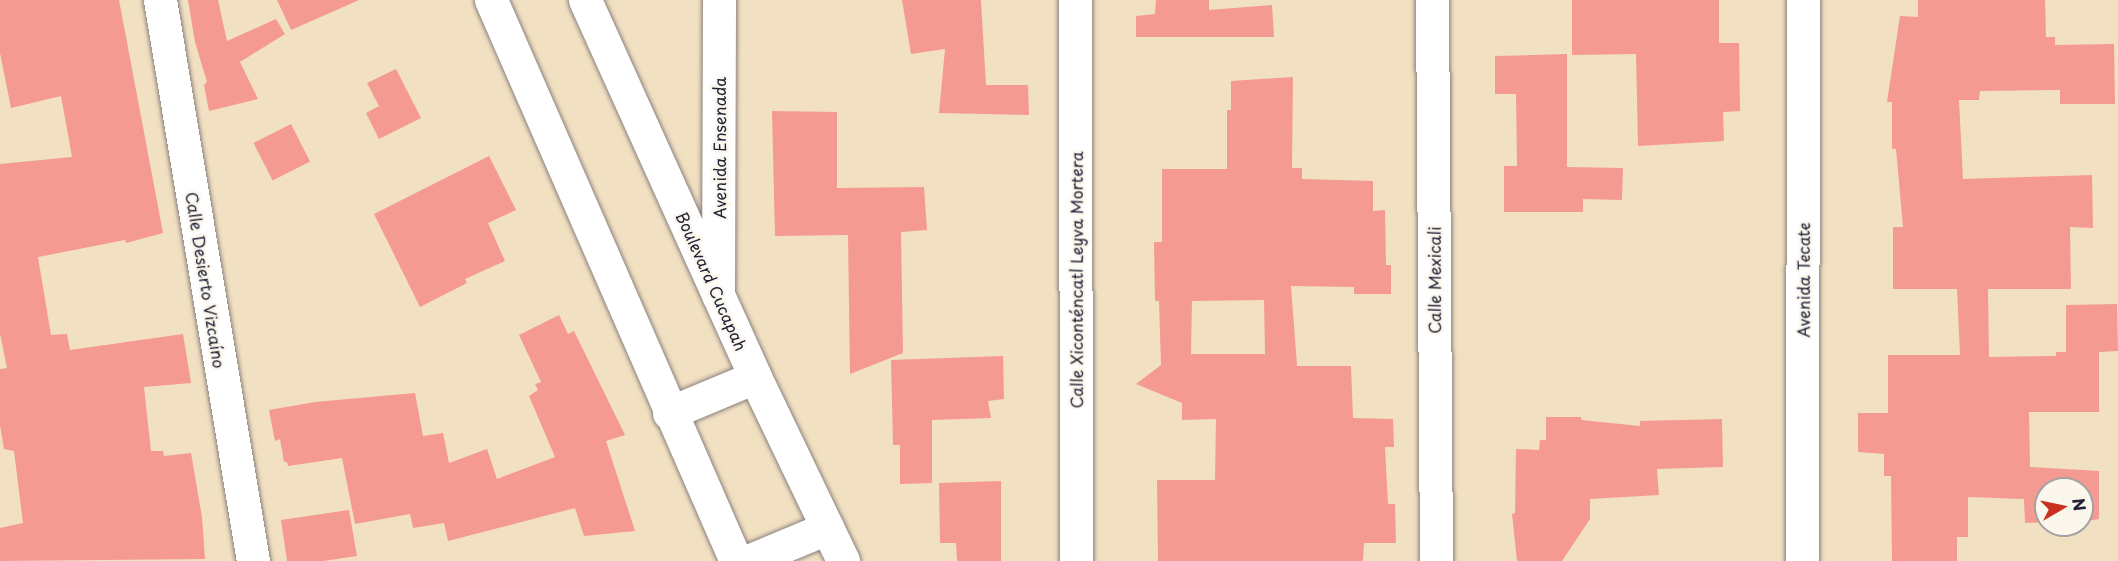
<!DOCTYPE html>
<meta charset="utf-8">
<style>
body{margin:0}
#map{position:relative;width:2118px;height:561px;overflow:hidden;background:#f2e0c2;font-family:"Playpen Sans",sans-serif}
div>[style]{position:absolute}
.building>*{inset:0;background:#f49a91;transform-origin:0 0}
.roads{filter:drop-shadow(0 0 2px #8a817e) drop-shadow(0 0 2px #8a817e)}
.minor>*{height:33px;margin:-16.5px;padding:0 16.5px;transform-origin:16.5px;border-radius:16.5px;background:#fff}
.tertiary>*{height:33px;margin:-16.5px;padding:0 16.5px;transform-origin:16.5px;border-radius:16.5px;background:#fff}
.primary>*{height:33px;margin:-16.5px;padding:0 16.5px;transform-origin:16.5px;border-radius:16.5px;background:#fff}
span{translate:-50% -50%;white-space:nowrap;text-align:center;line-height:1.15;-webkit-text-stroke:5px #fbf7ec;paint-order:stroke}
.street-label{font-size:16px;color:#22223b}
.north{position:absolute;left:2034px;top:477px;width:60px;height:60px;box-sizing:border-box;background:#fbf7ec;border:2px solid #a4a2a5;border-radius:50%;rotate:81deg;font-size:16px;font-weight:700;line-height:24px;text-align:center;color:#22223b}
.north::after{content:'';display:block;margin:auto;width:21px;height:27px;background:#c8321e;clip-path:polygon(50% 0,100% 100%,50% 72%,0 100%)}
</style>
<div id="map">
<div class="building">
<i style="clip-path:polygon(0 0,119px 0,163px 233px,126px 243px,125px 240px,38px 257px,51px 335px,67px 334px,70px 350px,183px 334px,191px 383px,144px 387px,151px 451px,163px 451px,164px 456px,191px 453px,202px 517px,205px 559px,0 561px,0 528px,23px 523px,14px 451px,4px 449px,0 425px,0 369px,7px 368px,0 334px,0 164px,72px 157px,61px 96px,11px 108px,0 53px)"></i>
<i style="clip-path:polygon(188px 0,218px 0,227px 41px,276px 19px,285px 34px,240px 62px,258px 99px,209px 111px,204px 85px,207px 82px,195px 42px)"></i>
<i style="clip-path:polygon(277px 0,359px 0,291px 30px)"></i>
<i style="clip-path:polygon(902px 0,981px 0,986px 85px,1028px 85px,1029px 115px,939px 113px,945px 49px,911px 54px)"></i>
<i style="clip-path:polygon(1156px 0,1209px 0,1209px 10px,1272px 5px,1274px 37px,1136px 37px,1136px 16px,1155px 14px)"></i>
<i style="clip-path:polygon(1572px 0,1719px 0,1719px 43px,1739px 43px,1740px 111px,1723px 112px,1724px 141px,1638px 146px,1636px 54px,1572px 55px)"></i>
<i style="clip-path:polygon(1918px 0,2045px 0,2046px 37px,2055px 37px,2055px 45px,2114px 44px,2115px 104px,2060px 104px,2060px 90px,1980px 91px,1979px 100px,1959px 100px,1963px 179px,2092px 175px,2093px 228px,2070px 227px,2071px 289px,1988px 289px,1989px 357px,2056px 356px,2056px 352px,2066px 352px,2066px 305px,2117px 304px,2118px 351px,2099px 352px,2099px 412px,2029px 412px,2030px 467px,2099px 471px,2099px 519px,2082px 522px,2082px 489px,2046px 489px,2046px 522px,2025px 523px,2024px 499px,1968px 497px,1968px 537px,1957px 537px,1957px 561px,1892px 561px,1891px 476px,1884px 476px,1884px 454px,1858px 452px,1858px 413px,1888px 413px,1888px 355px,1960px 355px,1957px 289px,1893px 289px,1893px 227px,1903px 227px,1896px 149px,1892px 149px,1892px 102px,1887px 102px,1900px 16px,1918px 17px)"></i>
<i style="clip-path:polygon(1567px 54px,1567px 167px,1623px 168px,1622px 200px,1583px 199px,1583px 212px,1504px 212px,1504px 166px,1517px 166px,1516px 94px,1495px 94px,1495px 56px)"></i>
<i style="clip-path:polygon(396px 69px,421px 118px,379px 139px,366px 113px,379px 106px,367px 83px)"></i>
<i style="clip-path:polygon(evenodd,1293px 77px,1292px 168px,1302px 168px,1302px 179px,1373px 181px,1373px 211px,1385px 210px,1386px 265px,1391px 265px,1391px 294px,1354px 294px,1354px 287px,1291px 286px,1297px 366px,1351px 366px,1353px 418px,1393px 419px,1394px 447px,1385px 447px,1388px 504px,1395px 504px,1396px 543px,1364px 543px,1363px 561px,1158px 561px,1157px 480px,1215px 480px,1216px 419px,1182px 420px,1182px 403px,1136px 384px,1161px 365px,1159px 301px,1155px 301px,1154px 242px,1162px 242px,1162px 169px,1227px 169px,1227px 110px,1231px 110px,1231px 81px,1293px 77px,1264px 300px,1265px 354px,1191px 354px,1192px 301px,1264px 300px)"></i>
<i style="clip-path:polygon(772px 111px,837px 112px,837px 188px,924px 187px,927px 230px,901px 232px,903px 353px,850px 374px,848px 235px,775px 236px)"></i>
<i style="left:291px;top:124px;width:42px;height:42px;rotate:63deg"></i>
<i style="clip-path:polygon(489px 156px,516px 210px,488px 223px,505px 261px,465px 279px,467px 283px,420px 307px,374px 214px)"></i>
<i style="clip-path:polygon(559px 315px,568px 334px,574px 331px,625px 435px,606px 441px,635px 531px,584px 536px,575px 508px,448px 541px,444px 523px,413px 528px,410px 514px,355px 524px,342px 458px,288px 466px,287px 462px,284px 462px,280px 439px,275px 441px,269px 410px,315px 402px,415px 393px,423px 436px,443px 433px,449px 463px,487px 449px,497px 479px,555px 457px,529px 396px,538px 390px,535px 384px,541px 382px,519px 335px)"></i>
<i style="clip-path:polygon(1003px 356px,1004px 399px,988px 401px,991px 418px,932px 420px,932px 483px,900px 484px,900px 445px,893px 445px,891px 360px)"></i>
<i style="clip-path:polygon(1546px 417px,1581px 417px,1581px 420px,1640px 426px,1640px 421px,1722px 419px,1723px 467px,1657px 469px,1659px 495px,1590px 499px,1590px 519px,1562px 561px,1517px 561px,1512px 514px,1515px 513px,1516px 449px,1539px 450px,1540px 440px,1546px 440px)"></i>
<i style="clip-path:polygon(1001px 481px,1001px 561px,957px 561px,956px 543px,940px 543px,939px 483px)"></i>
<i style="clip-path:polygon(349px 510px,357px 556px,323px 561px,287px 561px,281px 520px)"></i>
</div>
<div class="roads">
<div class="minor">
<i style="left:160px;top:0;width:569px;rotate:80.59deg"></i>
<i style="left:1075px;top:0;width:561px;rotate:89.9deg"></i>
<i style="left:1432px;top:0;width:561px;rotate:89.59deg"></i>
<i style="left:748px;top:561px;width:86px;rotate:-22.7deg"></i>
<i style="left:1802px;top:561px;width:561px;rotate:-89.9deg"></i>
</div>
<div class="tertiary">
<i style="left:718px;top:295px;width:295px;rotate:-89.8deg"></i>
</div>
<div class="primary">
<i style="left:491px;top:0;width:612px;rotate:66.41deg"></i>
<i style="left:585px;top:0;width:414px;rotate:65.7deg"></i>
<i style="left:755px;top:377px;width:204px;rotate:64.4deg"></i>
<i style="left:669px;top:413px;width:93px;rotate:-22.7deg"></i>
</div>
</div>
<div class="street-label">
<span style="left:719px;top:148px;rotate:-90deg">Avenida Ensenada</span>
<span style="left:206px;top:280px;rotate:81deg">Calle Desierto Vizcaíno</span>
<span style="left:1076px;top:280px;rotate:-90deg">Calle Xiconténcatl Leyva Mortera</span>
<span style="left:1434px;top:280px;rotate:-90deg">Calle Mexicali</span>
<span style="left:1803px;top:280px;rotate:-90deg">Avenida Tecate</span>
<span style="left:712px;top:281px;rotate:66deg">Boulevard Cucapah</span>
</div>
<div class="north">N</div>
</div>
